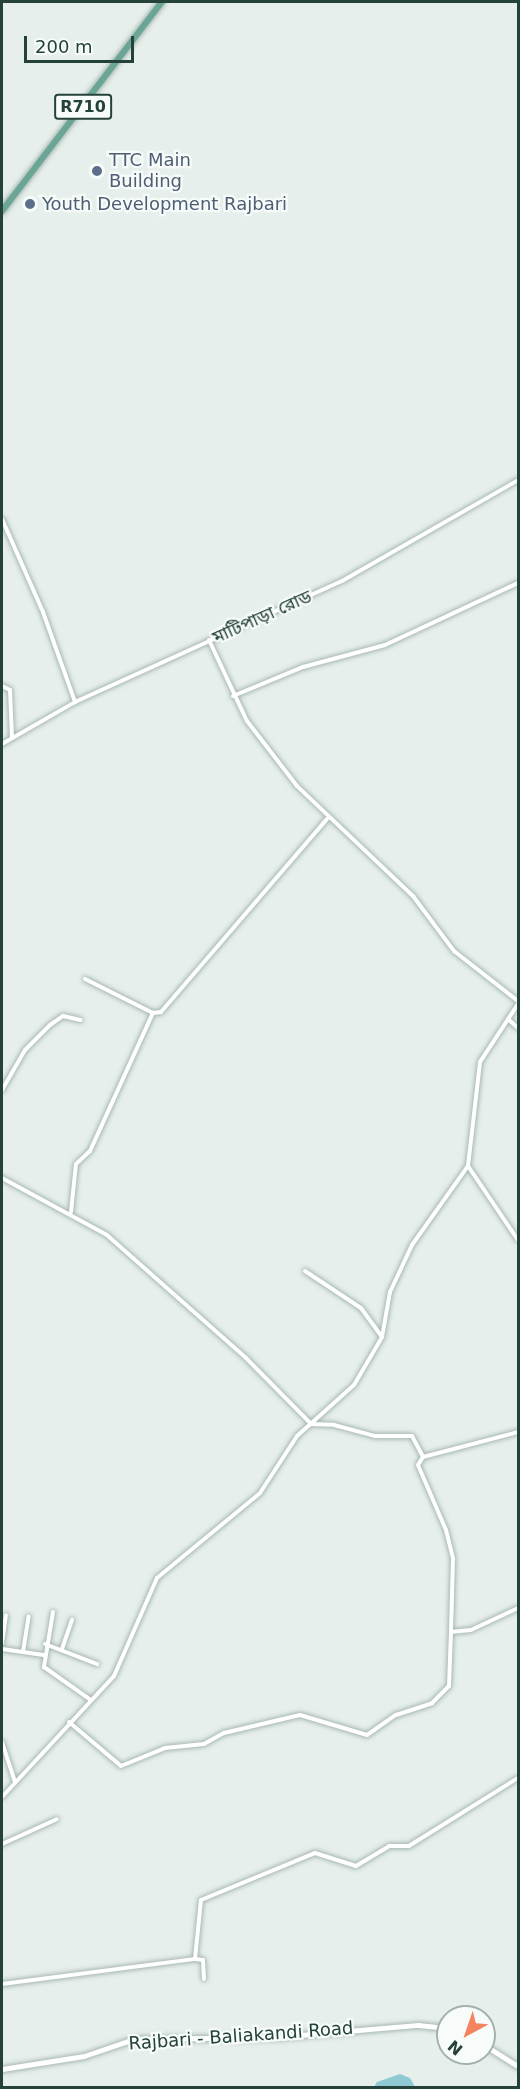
<!DOCTYPE html>
<meta charset="utf-8">
<style>
body{margin:0}
#map{position:relative;width:520px;height:2089px;overflow:hidden;background:#e6efeb;font-family:"DejaVu Sans","Noto Sans Bengali",sans-serif}
div>[style]{position:absolute}
.water>*{inset:0;background:#8ec9d4}
.roads{filter:drop-shadow(0 0 2px #a8b8b2) drop-shadow(0 0 2px #a8b8b2)}
.minor>*{height:4px;margin:-2px;padding:0 2px;transform-origin:2px;border-radius:2px;background:#fff}
.secondary>*{height:5px;margin:-2.5px;padding:0 2.5px;transform-origin:2.5px;border-radius:2.5px;background:#fff}
.primary>*{height:6px;margin:-3px;padding:0 3px;transform-origin:3px;border-radius:3px;background:#6aa596}
.dots>*{width:16px;height:16px;translate:-50% -50%;box-sizing:border-box;border:3px solid #f7fbf9;border-radius:50%}
span{translate:-50% -50%;white-space:nowrap;text-align:center;line-height:1.15;-webkit-text-stroke:4.5px #f7fbf9;paint-order:stroke}
.shield-label span{padding:2px 4px;background:#f7fbf9;border:2px solid;border-radius:4px;-webkit-text-stroke-width:0}
.shield-label{font-size:16px;color:#24423a;font-weight:700}
.service-label{font-size:18px;color:#4e5e75}
.left{translate:0 -50%;text-align:left}
.street-label{font-size:18px;color:#24423a}
.frame{position:absolute;inset:0;border:3px solid #24423a;pointer-events:none}
.north{position:absolute;left:436px;top:2005px;width:60px;height:60px;box-sizing:border-box;background:#f7fbf9;border:2px solid #a3b1ad;border-radius:50%;rotate:220deg;font-size:16px;font-weight:700;line-height:24px;text-align:center;color:#24423a}
.north::after{content:'';display:block;margin:auto;width:21px;height:27px;background:#f4845f;clip-path:polygon(50% 0,100% 100%,50% 72%,0 100%)}
.scale{position:absolute;left:24px;top:36px;width:110px;height:27px;box-sizing:border-box;border:3px solid #24423a;border-top:0;padding-left:8px;font-size:18px;line-height:21px;white-space:nowrap;color:#24423a;-webkit-text-stroke:4px #f7fbf9;paint-order:stroke}
</style>
<div id="map">
<div class="water">
<i style="clip-path:polygon(400px 2074px,410px 2078px,415px 2087px,374px 2087px,377px 2082px)"></i>
</div>
<div class="roads">
<div class="minor">
<i style="left:2px;top:519px;width:102px;rotate:66.2deg"></i>
<i style="left:43px;top:612px;width:96px;rotate:70.4deg"></i>
<i style="left:209px;top:640px;width:89px;rotate:64.9deg"></i>
<i style="left:247px;top:721px;width:82px;rotate:52.4deg"></i>
<i style="left:297px;top:786px;width:160px;rotate:43.5deg"></i>
<i style="left:413px;top:896px;width:69px;rotate:53.3deg"></i>
<i style="left:454px;top:951px;width:81px;rotate:38deg"></i>
<i style="left:2px;top:686px;width:9px;rotate:27deg"></i>
<i style="left:10px;top:690px;width:47px;rotate:87.6deg"></i>
<i style="left:233px;top:696px;width:76px;rotate:-22.5deg"></i>
<i style="left:303px;top:667px;width:85px;rotate:-15deg"></i>
<i style="left:385px;top:645px;width:147px;rotate:-25deg"></i>
<i style="left:2px;top:744px;width:84px;rotate:-29.9deg"></i>
<i style="left:75px;top:702px;width:293px;rotate:-24.4deg"></i>
<i style="left:342px;top:581px;width:203px;rotate:-29.8deg"></i>
<i style="left:85px;top:979px;width:76px;rotate:26.6deg"></i>
<i style="left:153px;top:1013px;width:8px;rotate:-7deg"></i>
<i style="left:161px;top:1012px;width:255px;rotate:-49.3deg"></i>
<i style="left:508px;top:1019px;width:13px;rotate:42deg"></i>
<i style="left:2px;top:1090px;width:46px;rotate:-60.1deg"></i>
<i style="left:25px;top:1050px;width:35px;rotate:-45deg"></i>
<i style="left:50px;top:1025px;width:16px;rotate:-35deg"></i>
<i style="left:63px;top:1016px;width:18px;rotate:13deg"></i>
<i style="left:468px;top:1166px;width:89px;rotate:56deg"></i>
<i style="left:2px;top:1178px;width:119px;rotate:28.5deg"></i>
<i style="left:107px;top:1235px;width:186px;rotate:41.5deg"></i>
<i style="left:246px;top:1358px;width:93px;rotate:45.4deg"></i>
<i style="left:311px;top:1424px;width:23px;rotate:2deg"></i>
<i style="left:334px;top:1425px;width:42px;rotate:15deg"></i>
<i style="left:375px;top:1436px;width:37px"></i>
<i style="left:412px;top:1436px;width:24px;rotate:62deg"></i>
<i style="left:423px;top:1457px;width:98px;rotate:-14.7deg"></i>
<i style="left:71px;top:1212px;width:48px;rotate:-84.1deg"></i>
<i style="left:76px;top:1164px;width:19px;rotate:-43deg"></i>
<i style="left:90px;top:1151px;width:152px;rotate:-65.5deg"></i>
<i style="left:305px;top:1271px;width:67px;rotate:33.5deg"></i>
<i style="left:361px;top:1308px;width:34px;rotate:54deg"></i>
<i style="left:423px;top:1457px;width:9px;rotate:122deg"></i>
<i style="left:418px;top:1465px;width:71px;rotate:66.7deg"></i>
<i style="left:446px;top:1530px;width:30px;rotate:76deg"></i>
<i style="left:453px;top:1559px;width:73px;rotate:91.6deg"></i>
<i style="left:53px;top:1612px;width:56px;rotate:99.3deg"></i>
<i style="left:44px;top:1667px;width:57px;rotate:35.1deg"></i>
<i style="left:2px;top:1643px;width:28px;rotate:-82deg"></i>
<i style="left:45px;top:1644px;width:56px;rotate:21deg"></i>
<i style="left:2px;top:1649px;width:42px;rotate:8.1deg"></i>
<i style="left:62px;top:1649px;width:31px;rotate:-71deg"></i>
<i style="left:23px;top:1652px;width:36px;rotate:-81deg"></i>
<i style="left:69px;top:1722px;width:68px;rotate:40.2deg"></i>
<i style="left:121px;top:1766px;width:48px;rotate:-22.2deg"></i>
<i style="left:165px;top:1748px;width:39px;rotate:-6deg"></i>
<i style="left:204px;top:1744px;width:23px;rotate:-29deg"></i>
<i style="left:224px;top:1733px;width:78px;rotate:-13.3deg"></i>
<i style="left:300px;top:1715px;width:70px;rotate:16.6deg"></i>
<i style="left:367px;top:1735px;width:35px;rotate:-35deg"></i>
<i style="left:396px;top:1715px;width:38px;rotate:-18deg"></i>
<i style="left:432px;top:1703px;width:24px;rotate:-45deg"></i>
<i style="left:449px;top:1686px;width:54px;rotate:-87.9deg"></i>
<i style="left:451px;top:1632px;width:20px;rotate:-6deg"></i>
<i style="left:471px;top:1630px;width:52px;rotate:-25.1deg"></i>
<i style="left:2px;top:1742px;width:42px;rotate:72deg"></i>
<i style="left:2px;top:1797px;width:165px;rotate:-47.2deg"></i>
<i style="left:114px;top:1676px;width:107px;rotate:-66.3deg"></i>
<i style="left:157px;top:1578px;width:134px;rotate:-39.5deg"></i>
<i style="left:260px;top:1493px;width:68px;rotate:-57deg"></i>
<i style="left:297px;top:1436px;width:76px;rotate:-41.8deg"></i>
<i style="left:354px;top:1385px;width:56px;rotate:-59.7deg"></i>
<i style="left:382px;top:1337px;width:46px;rotate:-79.9deg"></i>
<i style="left:390px;top:1292px;width:52px;rotate:-64.9deg"></i>
<i style="left:412px;top:1245px;width:97px;rotate:-54.7deg"></i>
<i style="left:468px;top:1166px;width:105px;rotate:-83.4deg"></i>
<i style="left:480px;top:1062px;width:69px;rotate:-56.8deg"></i>
<i style="left:2px;top:1844px;width:60px;rotate:-24.4deg"></i>
<i style="left:195px;top:1959px;width:8px;rotate:7deg"></i>
<i style="left:203px;top:1960px;width:19px;rotate:87deg"></i>
<i style="left:2px;top:1984px;width:195px;rotate:-7.4deg"></i>
<i style="left:195px;top:1959px;width:59px;rotate:-84.2deg"></i>
<i style="left:201px;top:1900px;width:123px;rotate:-22.4deg"></i>
<i style="left:315px;top:1853px;width:43px;rotate:17.6deg"></i>
<i style="left:356px;top:1866px;width:39px;rotate:-31deg"></i>
<i style="left:389px;top:1846px;width:20px"></i>
<i style="left:409px;top:1846px;width:128px;rotate:-32deg"></i>
</div>
<div class="secondary">
<i style="left:484px;top:2045px;width:40px;rotate:32deg"></i>
<i style="left:2px;top:2069px;width:83px;rotate:-9deg"></i>
<i style="left:84px;top:2056px;width:53px;rotate:-18.8deg"></i>
<i style="left:134px;top:2039px;width:143px;rotate:-0.8deg"></i>
<i style="left:277px;top:2037px;width:142px;rotate:-4.9deg"></i>
<i style="left:418px;top:2025px;width:30px;rotate:6deg"></i>
</div>
<div class="primary">
<i style="left:2px;top:211px;width:263px;rotate:-52.6deg"></i>
</div>
</div>
<div class="dots">
<i style="left:97px;top:171px;background:#5c6f8a"></i>
<i style="left:30px;top:204px;background:#5c6f8a"></i>
</div>
<div class="shield-label">
<span style="left:83px;top:107px">R710</span>
</div>
<div class="service-label">
<span class="left" style="left:109px;top:171px">TTC Main<br>Building</span>
<span class="left" style="left:42px;top:204px">Youth Development Rajbari</span>
</div>
<div class="street-label">
<span style="left:262px;top:617px;rotate:-24deg">মাটিপাড়া রোড</span>
<span style="left:241px;top:2036px;rotate:-4deg">Rajbari - Baliakandi Road</span>
</div>
<div class="frame"></div>
<div class="north">N</div>
<div class="scale">200 m</div>
</div>
